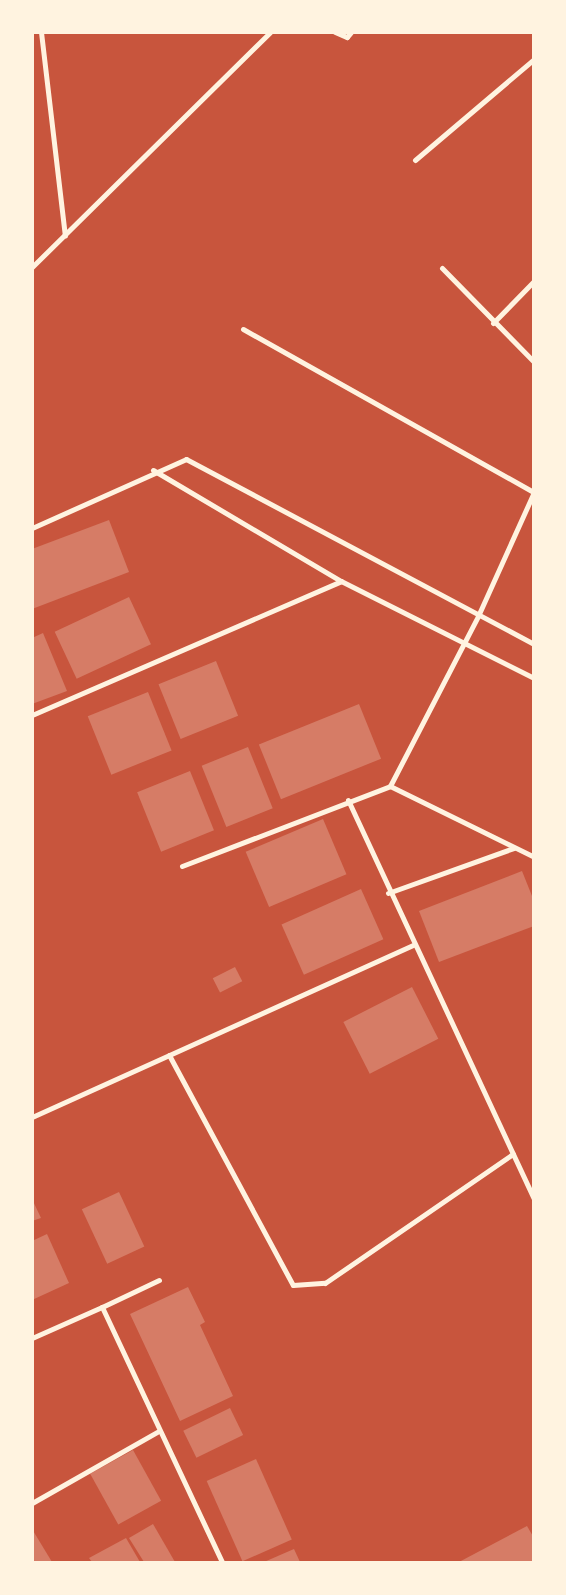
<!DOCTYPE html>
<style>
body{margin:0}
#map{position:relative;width:566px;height:1595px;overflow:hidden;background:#c8553d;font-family:Helvetica,sans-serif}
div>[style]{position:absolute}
.building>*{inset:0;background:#d67c66;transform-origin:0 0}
.minor>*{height:5px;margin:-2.5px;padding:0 2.5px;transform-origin:2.5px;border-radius:2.5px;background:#fff3e0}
span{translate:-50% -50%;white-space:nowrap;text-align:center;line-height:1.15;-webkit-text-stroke:4px #fff3e0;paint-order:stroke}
.frame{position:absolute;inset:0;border:34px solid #fff3e0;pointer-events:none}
</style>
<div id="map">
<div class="building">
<i style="clip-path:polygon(109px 520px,129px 572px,32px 609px,32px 549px)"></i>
<i style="left:129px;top:597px;width:52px;height:82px;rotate:65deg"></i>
<i style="clip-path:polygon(43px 633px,67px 691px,32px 704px,32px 638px)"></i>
<i style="left:216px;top:661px;width:59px;height:62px;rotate:68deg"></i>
<i style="left:148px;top:692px;width:63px;height:65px;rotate:68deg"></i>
<i style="left:359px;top:704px;width:59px;height:108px;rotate:68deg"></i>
<i style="left:248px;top:747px;width:66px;height:50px;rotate:68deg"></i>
<i style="left:190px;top:771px;width:64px;height:57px;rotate:68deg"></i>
<i style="left:323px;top:819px;width:60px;height:84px;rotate:67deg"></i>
<i style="clip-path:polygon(522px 871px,534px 901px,534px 926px,439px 962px,419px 911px)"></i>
<i style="left:361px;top:889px;width:55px;height:87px;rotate:66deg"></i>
<i style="left:235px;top:967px;width:16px;height:25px;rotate:63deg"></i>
<i style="left:412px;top:987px;width:58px;height:77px;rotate:63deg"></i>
<i style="left:119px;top:1192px;width:60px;height:41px;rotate:65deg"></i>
<i style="clip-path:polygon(32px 1199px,41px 1218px,32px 1221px)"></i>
<i style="clip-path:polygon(47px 1234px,69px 1283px,32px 1300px,32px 1241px)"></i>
<i style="clip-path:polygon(188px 1287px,205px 1322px,200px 1325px,233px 1396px,180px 1421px,130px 1314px)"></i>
<i style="left:230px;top:1408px;width:30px;height:52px;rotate:64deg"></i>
<i style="left:133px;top:1450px;width:58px;height:49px;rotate:61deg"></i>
<i style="left:256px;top:1459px;width:88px;height:54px;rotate:66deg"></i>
<i style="clip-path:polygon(153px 1524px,175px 1562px,144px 1562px,129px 1538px)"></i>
<i style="clip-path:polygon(527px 1526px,534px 1538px,534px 1562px,459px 1562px)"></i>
<i style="clip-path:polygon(32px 1529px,52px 1562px,32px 1562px)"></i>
<i style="clip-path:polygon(126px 1538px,140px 1562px,92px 1562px,89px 1558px)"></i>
<i style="clip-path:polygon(294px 1549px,300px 1562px,264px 1562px)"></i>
</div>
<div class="minor">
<i style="left:41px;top:32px;width:205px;rotate:83.3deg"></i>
<i style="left:335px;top:32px;width:13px;rotate:23deg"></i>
<i style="left:347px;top:37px;width:6px;rotate:-51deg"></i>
<i style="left:415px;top:160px;width:156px;rotate:-40.3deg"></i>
<i style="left:32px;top:267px;width:334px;rotate:-44.6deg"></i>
<i style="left:442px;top:268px;width:132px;rotate:45.6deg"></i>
<i style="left:493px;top:323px;width:59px;rotate:-45.7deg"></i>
<i style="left:243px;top:329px;width:333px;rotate:29.3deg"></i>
<i style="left:153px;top:470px;width:218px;rotate:30.6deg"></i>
<i style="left:341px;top:581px;width:216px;rotate:26.7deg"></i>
<i style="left:32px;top:528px;width:169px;rotate:-24.1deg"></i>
<i style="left:186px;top:459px;width:394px;rotate:28deg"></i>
<i style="left:32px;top:715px;width:337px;rotate:-23.4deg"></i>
<i style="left:390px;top:786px;width:161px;rotate:26.2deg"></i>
<i style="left:348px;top:800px;width:439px;rotate:65deg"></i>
<i style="left:182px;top:866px;width:223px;rotate:-21deg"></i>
<i style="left:390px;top:786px;width:191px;rotate:-62.6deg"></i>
<i style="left:478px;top:616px;width:136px;rotate:-65.7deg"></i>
<i style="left:388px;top:893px;width:134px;rotate:-19.7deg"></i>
<i style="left:169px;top:1055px;width:261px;rotate:61.7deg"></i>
<i style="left:293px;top:1285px;width:32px;rotate:-4deg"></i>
<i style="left:325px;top:1283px;width:228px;rotate:-34.5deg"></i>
<i style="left:32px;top:1117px;width:418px;rotate:-24.3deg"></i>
<i style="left:102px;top:1307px;width:63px;rotate:-25.3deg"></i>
<i style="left:32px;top:1338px;width:77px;rotate:-23.9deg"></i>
<i style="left:102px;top:1307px;width:282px;rotate:64.8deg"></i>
<i style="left:32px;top:1503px;width:144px;rotate:-29.6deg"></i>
</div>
<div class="frame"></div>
</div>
